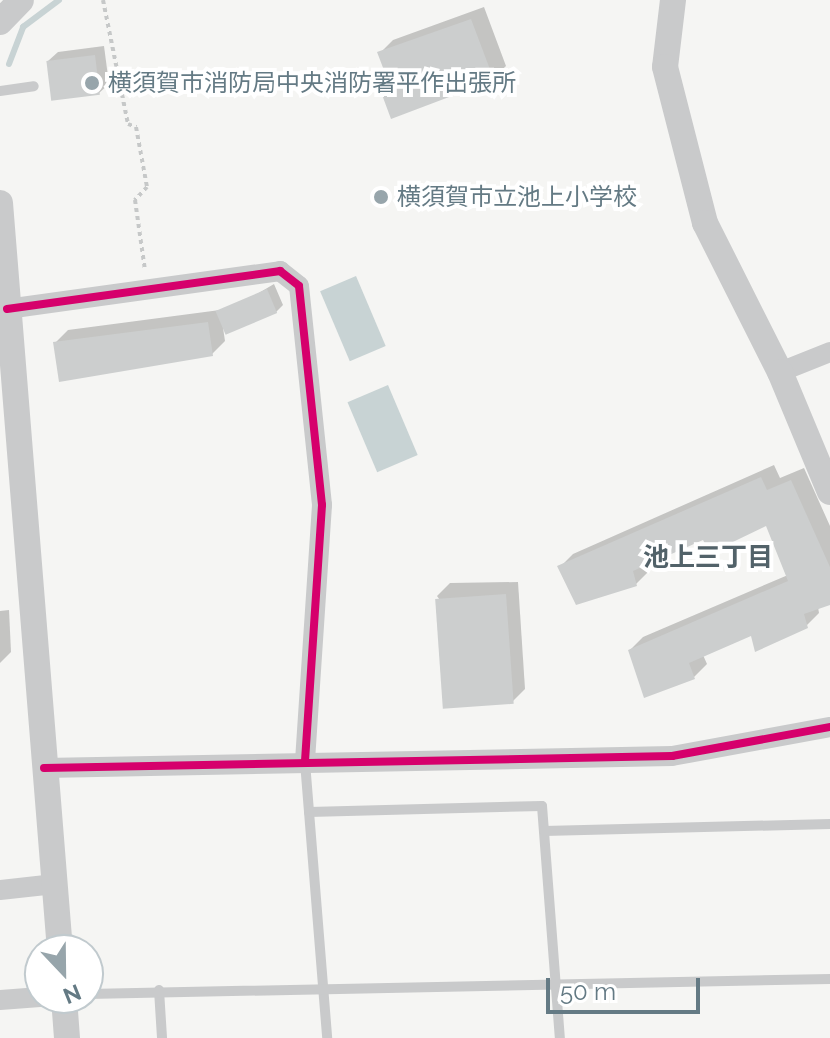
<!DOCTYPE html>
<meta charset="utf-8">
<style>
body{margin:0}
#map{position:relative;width:830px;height:1038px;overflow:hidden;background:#f5f5f3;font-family:Raleway,"Noto Sans JP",sans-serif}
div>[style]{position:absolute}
.water>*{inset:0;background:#c8d3d4;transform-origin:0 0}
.shadow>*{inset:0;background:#0003}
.stream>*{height:6px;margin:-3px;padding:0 3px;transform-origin:3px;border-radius:3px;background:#c8d3d4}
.building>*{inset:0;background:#cccece;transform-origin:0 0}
.path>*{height:4px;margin-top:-2px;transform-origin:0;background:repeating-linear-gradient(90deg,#c6c8c8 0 4px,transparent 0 8px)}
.service>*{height:10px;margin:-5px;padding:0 5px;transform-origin:5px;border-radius:5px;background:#c9cacb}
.minor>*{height:20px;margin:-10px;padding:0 10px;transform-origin:10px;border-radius:10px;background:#c9cacb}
.tertiary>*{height:26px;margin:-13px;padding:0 13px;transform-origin:13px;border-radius:13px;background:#c9cacb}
.cycleway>*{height:8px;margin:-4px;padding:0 4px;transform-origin:4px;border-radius:4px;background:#d6006c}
.dots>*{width:22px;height:22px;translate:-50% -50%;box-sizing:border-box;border:4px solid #fff;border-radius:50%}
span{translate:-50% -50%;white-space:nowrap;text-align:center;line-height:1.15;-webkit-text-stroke:8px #fff;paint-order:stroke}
.poi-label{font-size:24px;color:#647a84}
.left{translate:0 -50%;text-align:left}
.neighbourhood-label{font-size:26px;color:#526269;font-weight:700}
.north{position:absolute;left:24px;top:934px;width:80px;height:80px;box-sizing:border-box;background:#fff;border:2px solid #c1cace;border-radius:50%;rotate:158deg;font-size:22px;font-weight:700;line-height:32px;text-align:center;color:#647a84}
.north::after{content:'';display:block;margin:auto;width:28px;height:36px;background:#97a5ab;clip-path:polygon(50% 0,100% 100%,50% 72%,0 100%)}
.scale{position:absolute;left:546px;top:978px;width:154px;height:36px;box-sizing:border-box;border:4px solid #647a84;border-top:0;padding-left:10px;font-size:24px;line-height:28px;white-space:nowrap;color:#647a84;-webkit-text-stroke:6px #fff;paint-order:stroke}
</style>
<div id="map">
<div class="water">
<i style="left:356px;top:276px;width:76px;height:39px;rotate:67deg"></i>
<i style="left:388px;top:385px;width:76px;height:44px;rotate:67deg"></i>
</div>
<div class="shadow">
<i style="clip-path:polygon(484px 7px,506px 66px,493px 78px,383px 93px,392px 84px,380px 53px,393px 40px)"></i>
<i style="clip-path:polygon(104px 46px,109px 84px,99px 93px,48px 61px,58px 52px)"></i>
<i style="clip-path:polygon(274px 284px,283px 305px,276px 312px,222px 321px,225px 341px,212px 354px,55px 343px,68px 330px,220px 310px,221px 315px)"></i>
<i style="clip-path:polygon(774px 465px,780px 478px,804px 468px,830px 526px,830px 603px,818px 607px,819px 613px,806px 626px,753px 633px,703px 655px,707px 664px,694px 677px,630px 650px,643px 637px,788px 575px,767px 523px,703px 538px,647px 562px,649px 571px,636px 584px,560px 567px,573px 554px)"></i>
<i style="clip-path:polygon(518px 582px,525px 689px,512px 702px,437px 596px,450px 583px)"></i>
<i style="clip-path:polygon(9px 610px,11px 652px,0 663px,0 611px)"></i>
</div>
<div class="stream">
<i style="left:9px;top:64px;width:40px;rotate:-69deg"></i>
<i style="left:23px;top:27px;width:45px;rotate:-36.9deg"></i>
</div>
<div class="building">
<i style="clip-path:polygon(471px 19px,494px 80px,391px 119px,381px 92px,390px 86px,377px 52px)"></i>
<i style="left:95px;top:55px;width:40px;height:49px;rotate:83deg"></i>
<i style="left:267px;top:289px;width:26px;height:56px;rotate:67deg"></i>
<i style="clip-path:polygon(208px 322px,213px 356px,59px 382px,53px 342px)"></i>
<i style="clip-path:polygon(761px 477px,767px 490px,791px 480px,830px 567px,830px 605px,804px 614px,808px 628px,755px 652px,751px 636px,689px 663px,695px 679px,644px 698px,628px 650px,788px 581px,766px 526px,710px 553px,703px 540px,633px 571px,637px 586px,576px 605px,557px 566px)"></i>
<i style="left:506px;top:594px;width:110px;height:71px;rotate:86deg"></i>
</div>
<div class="path">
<i style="left:103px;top:0;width:126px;rotate:78.6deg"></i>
<i style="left:128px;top:124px;width:9px;rotate:21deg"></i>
<i style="left:136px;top:127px;width:61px;rotate:79.6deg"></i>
<i style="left:147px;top:187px;width:18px;rotate:133deg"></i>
<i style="left:135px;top:200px;width:71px;rotate:81.9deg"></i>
</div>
<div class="service">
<i style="left:0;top:91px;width:34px;rotate:-8deg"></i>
<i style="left:305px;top:762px;width:277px;rotate:85.4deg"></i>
<i style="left:309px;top:812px;width:233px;rotate:-1.5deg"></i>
<i style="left:542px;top:806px;width:233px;rotate:85.6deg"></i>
<i style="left:544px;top:831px;width:286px;rotate:-1.4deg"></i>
<i style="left:159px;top:990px;width:48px;rotate:86.4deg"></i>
<i style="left:88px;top:994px;width:742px;rotate:-1.16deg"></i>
</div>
<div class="minor">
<i style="left:7px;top:309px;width:276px;rotate:-7.9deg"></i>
<i style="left:280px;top:271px;width:24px;rotate:38deg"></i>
<i style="left:299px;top:286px;width:220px;rotate:84deg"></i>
<i style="left:322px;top:505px;width:258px;rotate:93.8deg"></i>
<i style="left:780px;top:372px;width:54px;rotate:-21.8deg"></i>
<i style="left:44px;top:768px;width:628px;rotate:-1.09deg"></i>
<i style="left:672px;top:756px;width:161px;rotate:-10.4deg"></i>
<i style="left:0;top:890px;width:55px;rotate:-6.2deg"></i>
<i style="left:0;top:1000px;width:40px;rotate:-4.3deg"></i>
</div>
<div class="tertiary">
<i style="left:673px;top:0;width:67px;rotate:96.8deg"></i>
<i style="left:665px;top:67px;width:161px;rotate:75.6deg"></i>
<i style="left:705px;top:223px;width:167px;rotate:63.3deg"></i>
<i style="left:780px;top:372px;width:130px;rotate:67.4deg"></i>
<i style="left:0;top:22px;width:30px;rotate:-46deg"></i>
<i style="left:0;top:203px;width:749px;rotate:85.41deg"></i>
<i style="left:64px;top:998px;width:40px;rotate:85.7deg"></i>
</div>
<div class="cycleway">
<i style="left:7px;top:309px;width:276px;rotate:-7.9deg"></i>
<i style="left:280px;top:271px;width:24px;rotate:38deg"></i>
<i style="left:299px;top:286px;width:220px;rotate:84deg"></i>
<i style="left:322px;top:505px;width:258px;rotate:93.8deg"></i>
<i style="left:44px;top:768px;width:628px;rotate:-1.09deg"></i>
<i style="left:672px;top:756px;width:161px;rotate:-10.4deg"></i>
</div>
<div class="dots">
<i style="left:92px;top:83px;background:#97a5ab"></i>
<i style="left:381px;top:197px;background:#97a5ab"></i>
</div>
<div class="poi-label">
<span class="left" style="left:108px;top:83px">横須賀市消防局中央消防署平作出張所</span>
<span class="left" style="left:397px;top:197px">横須賀市立池上小学校</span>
</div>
<div class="neighbourhood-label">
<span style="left:708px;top:558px">池上三丁目</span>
</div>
<div class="north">N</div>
<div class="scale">50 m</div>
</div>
